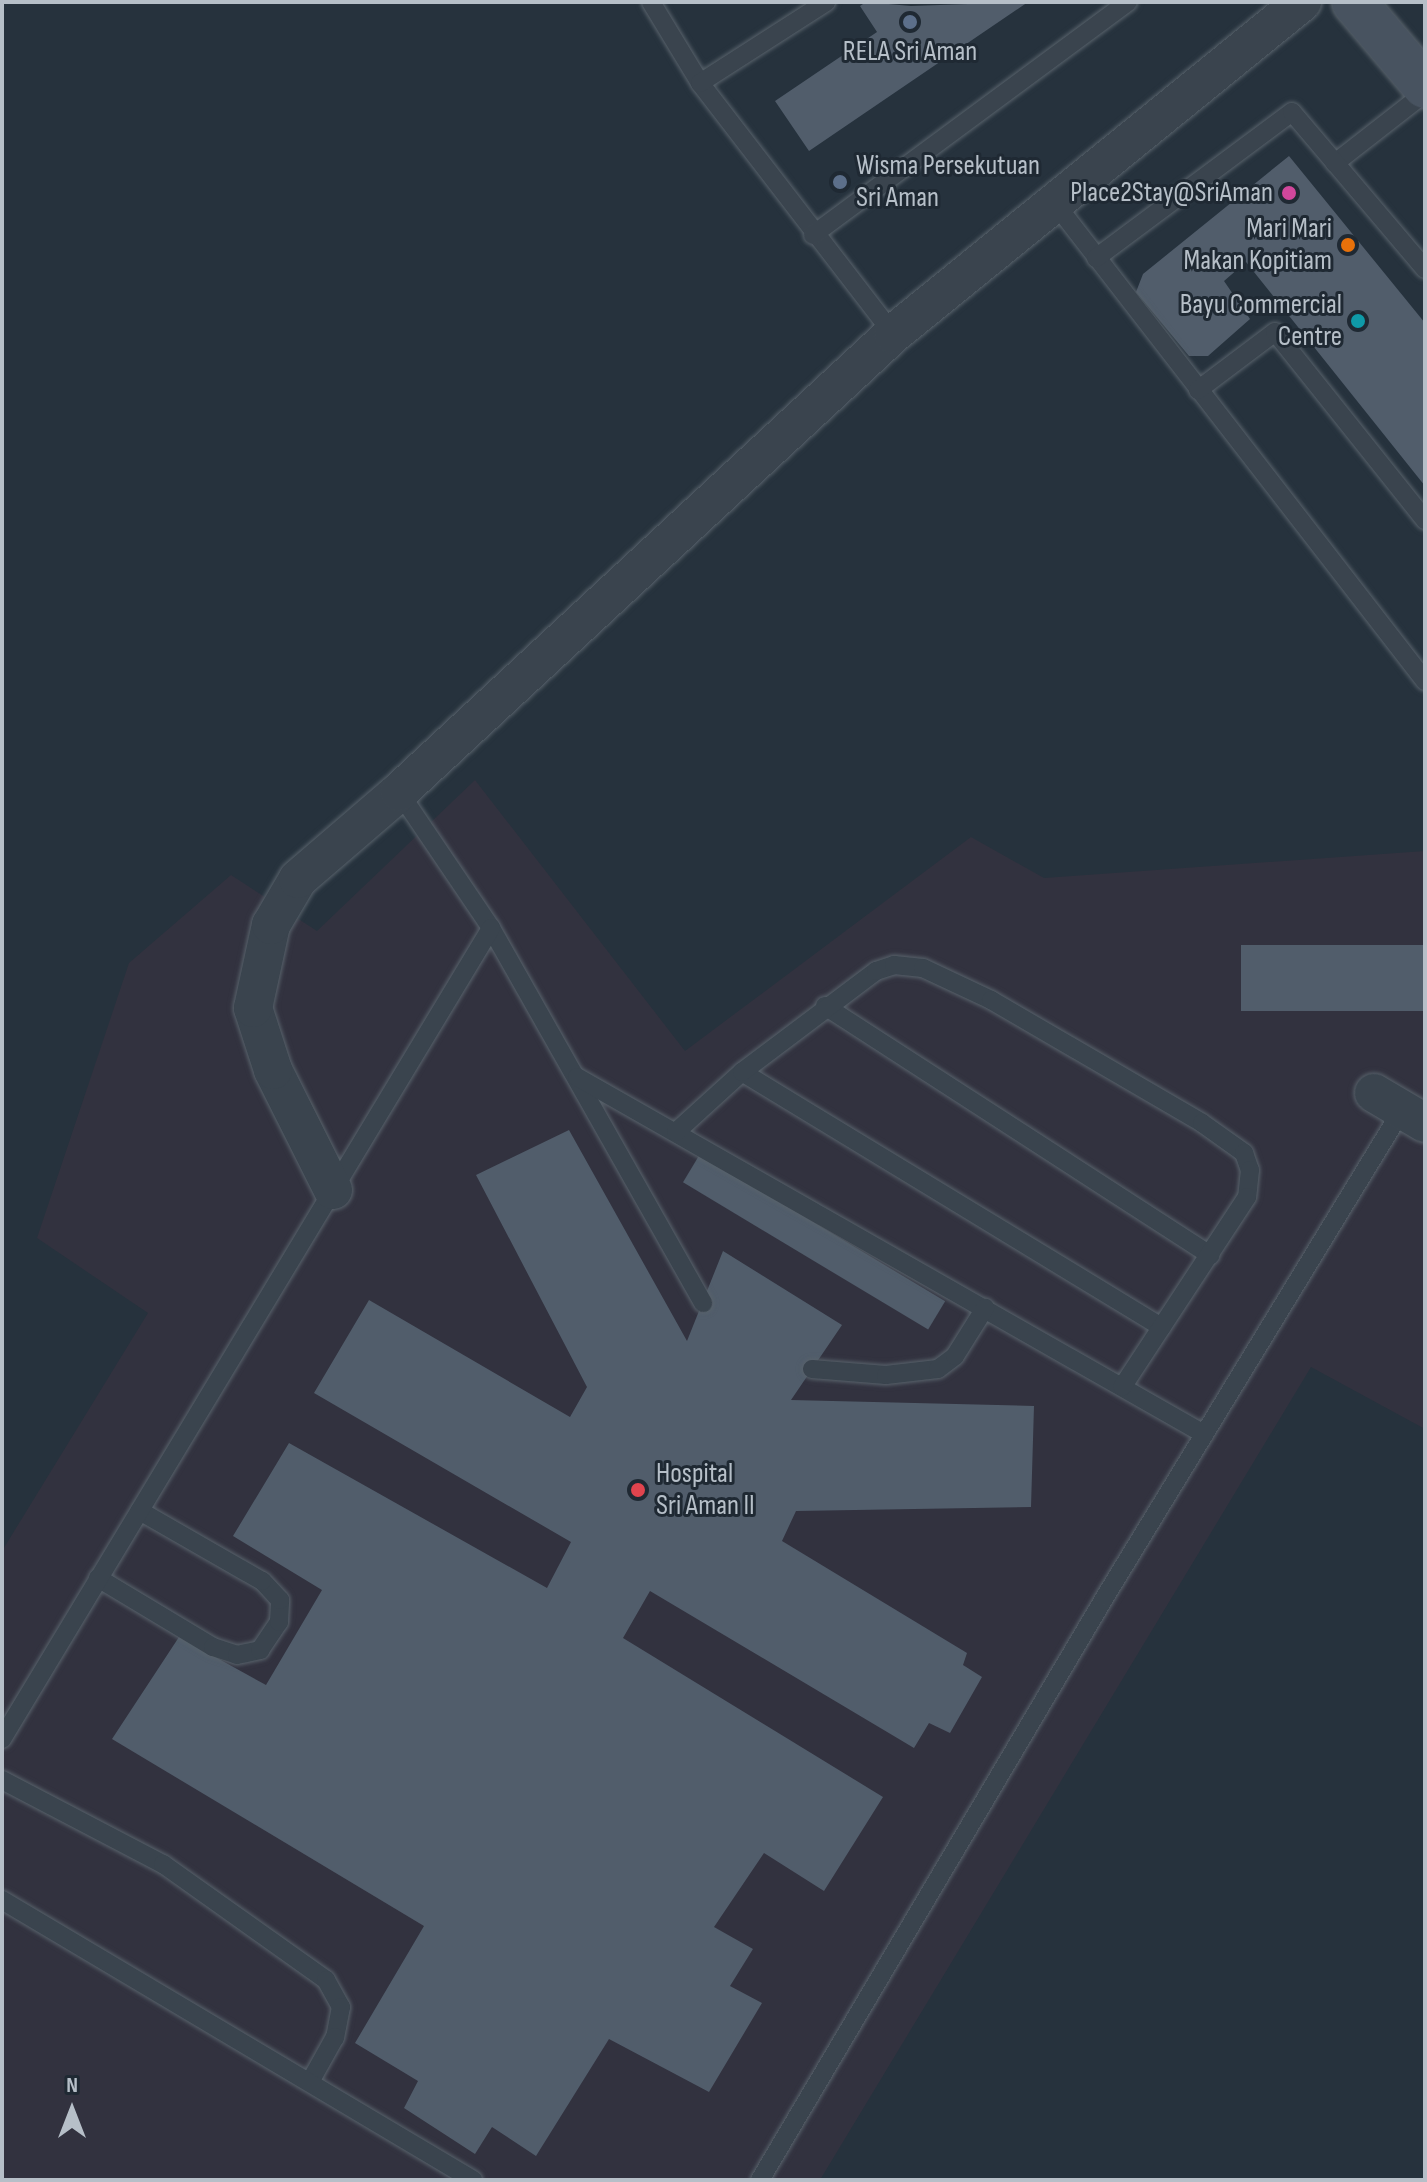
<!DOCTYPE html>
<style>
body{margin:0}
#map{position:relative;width:1427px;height:2182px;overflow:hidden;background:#26323d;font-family:"Sofia Sans Condensed",sans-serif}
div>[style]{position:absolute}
.medical>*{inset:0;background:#32323f}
.building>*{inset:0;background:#515d6b;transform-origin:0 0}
.roads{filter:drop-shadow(0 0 2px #58626b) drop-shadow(0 0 2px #58626b)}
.lane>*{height:18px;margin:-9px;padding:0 9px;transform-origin:9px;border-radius:9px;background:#3a444e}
.street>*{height:38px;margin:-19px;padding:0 19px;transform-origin:19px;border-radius:19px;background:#3a444e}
.secondary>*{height:44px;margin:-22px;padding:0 22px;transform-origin:22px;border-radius:22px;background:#485360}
.dots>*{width:22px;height:22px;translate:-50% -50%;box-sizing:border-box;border:4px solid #1f2933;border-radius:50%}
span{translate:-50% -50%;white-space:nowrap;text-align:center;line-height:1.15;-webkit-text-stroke:6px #1f2933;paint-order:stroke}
.poi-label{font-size:28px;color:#b6bfc8}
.left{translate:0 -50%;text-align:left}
.right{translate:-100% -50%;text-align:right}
.frame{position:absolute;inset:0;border:4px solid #b6bfc8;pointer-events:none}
.north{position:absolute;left:32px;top:2070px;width:80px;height:80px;-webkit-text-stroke:6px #1f2933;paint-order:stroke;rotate:0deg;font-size:22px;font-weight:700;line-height:32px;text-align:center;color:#b6bfc8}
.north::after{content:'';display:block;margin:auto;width:28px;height:36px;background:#b6bfc8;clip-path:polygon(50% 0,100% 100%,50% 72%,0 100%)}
</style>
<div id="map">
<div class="medical">
<i style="clip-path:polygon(475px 780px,685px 1051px,971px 837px,1044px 878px,1425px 851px,1425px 1429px,1311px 1367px,820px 2180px,2px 2180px,2px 1551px,148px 1313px,37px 1238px,129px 963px,231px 875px,317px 931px)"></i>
</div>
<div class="building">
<i style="clip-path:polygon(866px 2px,911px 6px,1028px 2px,809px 151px,775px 101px,877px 32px,860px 6px)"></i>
<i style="clip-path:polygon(1289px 156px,1425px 323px,1425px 486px,1246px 262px,1224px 281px,1250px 319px,1208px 356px,1189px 356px,1136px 292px,1143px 274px)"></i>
<i style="left:1425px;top:945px;width:66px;height:184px;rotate:90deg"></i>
<i style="clip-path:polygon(569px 1130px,687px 1341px,723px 1251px,842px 1325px,791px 1400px,1034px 1406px,1031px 1507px,796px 1511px,782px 1541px,967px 1653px,963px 1665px,982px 1677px,950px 1733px,929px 1723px,914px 1748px,650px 1591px,623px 1638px,883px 1797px,824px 1891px,764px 1853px,714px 1927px,753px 1949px,730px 1986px,762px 2003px,709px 2092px,609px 2039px,536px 2156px,492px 2127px,475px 2154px,404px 2108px,418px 2081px,355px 2043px,424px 1926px,112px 1739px,179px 1637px,266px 1685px,322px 1590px,233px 1536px,289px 1443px,547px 1588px,571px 1542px,314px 1393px,369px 1300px,570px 1417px,587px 1387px,476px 1175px)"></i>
<i style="left:700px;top:1154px;width:286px;height:33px;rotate:31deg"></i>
</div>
<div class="roads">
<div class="lane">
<i style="left:651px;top:2px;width:95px;rotate:58.8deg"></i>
<i style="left:700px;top:83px;width:317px;rotate:52.4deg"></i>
<i style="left:700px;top:83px;width:150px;rotate:-32.7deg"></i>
<i style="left:1335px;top:163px;width:114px;rotate:-37.9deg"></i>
<i style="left:1054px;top:202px;width:606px;rotate:52.24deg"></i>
<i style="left:813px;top:235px;width:392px;rotate:-36.5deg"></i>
<i style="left:1096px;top:258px;width:244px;rotate:-36.7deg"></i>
<i style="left:1292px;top:112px;width:206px;rotate:49.7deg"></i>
<i style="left:1198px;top:390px;width:96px;rotate:-37deg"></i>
<i style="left:1275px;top:332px;width:241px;rotate:51.4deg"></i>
<i style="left:399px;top:792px;width:164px;rotate:55.9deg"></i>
<i style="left:491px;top:928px;width:431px;rotate:60.5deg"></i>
<i style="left:825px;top:1006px;width:459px;rotate:32.9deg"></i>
<i style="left:742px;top:1072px;width:491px;rotate:31.3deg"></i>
<i style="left:577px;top:1077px;width:722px;rotate:29.66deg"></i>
<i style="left:676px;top:1132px;width:89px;rotate:-42.3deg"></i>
<i style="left:742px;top:1072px;width:168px;rotate:-37deg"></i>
<i style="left:876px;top:971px;width:19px;rotate:-18deg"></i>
<i style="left:894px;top:965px;width:29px;rotate:6deg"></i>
<i style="left:923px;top:968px;width:75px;rotate:25.2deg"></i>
<i style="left:991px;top:1000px;width:244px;rotate:30.2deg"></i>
<i style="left:1202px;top:1123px;width:52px;rotate:35.5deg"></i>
<i style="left:1244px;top:1153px;width:18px;rotate:71deg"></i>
<i style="left:1250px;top:1170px;width:27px;rotate:96deg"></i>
<i style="left:1247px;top:1197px;width:227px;rotate:123.3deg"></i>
<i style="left:812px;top:1369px;width:74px;rotate:4.6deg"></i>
<i style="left:886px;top:1375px;width:52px;rotate:-6.6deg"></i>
<i style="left:938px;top:1369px;width:21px;rotate:-37deg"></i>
<i style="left:955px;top:1356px;width:57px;rotate:-58deg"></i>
<i style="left:98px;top:1578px;width:134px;rotate:31deg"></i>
<i style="left:213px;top:1647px;width:25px;rotate:18deg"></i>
<i style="left:237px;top:1655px;width:24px;rotate:-12deg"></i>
<i style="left:260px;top:1650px;width:34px;rotate:-56deg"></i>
<i style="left:279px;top:1622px;width:22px;rotate:-87deg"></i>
<i style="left:280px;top:1600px;width:26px;rotate:-133deg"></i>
<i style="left:262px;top:1581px;width:141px;rotate:-150.2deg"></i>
<i style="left:2px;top:1739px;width:947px;rotate:-58.91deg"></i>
<i style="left:2px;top:1780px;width:182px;rotate:27.6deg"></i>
<i style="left:163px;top:1864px;width:200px;rotate:35.4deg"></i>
<i style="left:326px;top:1980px;width:31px;rotate:61deg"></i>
<i style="left:341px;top:2007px;width:31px;rotate:101deg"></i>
<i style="left:335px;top:2037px;width:49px;rotate:119.2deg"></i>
<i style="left:2px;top:1900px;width:548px;rotate:30.73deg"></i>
<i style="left:760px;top:2180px;width:677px;rotate:-59.38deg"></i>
<i style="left:1105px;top:1597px;width:570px;rotate:-58.62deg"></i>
</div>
<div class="street">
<i style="left:1374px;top:1093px;width:59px;rotate:30.5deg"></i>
<i style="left:333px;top:1190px;width:134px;rotate:-116.6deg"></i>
<i style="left:273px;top:1070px;width:65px;rotate:-107.9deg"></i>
<i style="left:253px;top:1008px;width:85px;rotate:-77.8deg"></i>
<i style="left:271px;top:925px;width:53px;rotate:-59.6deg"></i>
<i style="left:298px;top:879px;width:133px;rotate:-40.7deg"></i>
<i style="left:399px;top:792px;width:674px;rotate:-42.83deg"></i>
<i style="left:893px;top:334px;width:527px;rotate:-39.07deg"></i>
</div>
<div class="secondary">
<i style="left:1354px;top:2px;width:110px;rotate:49.8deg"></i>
</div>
</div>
<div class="dots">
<i style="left:910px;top:22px;background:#5c6f8a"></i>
<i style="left:840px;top:182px;background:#5c6f8a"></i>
<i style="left:1289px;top:193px;background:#d1479c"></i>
<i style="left:1348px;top:245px;background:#e8710a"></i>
<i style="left:1358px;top:321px;background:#0f9aa8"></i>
<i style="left:638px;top:1490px;background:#e0444e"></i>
</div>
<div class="poi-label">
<span style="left:910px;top:52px">RELA Sri Aman</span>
<span class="left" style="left:856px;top:182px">Wisma Persekutuan<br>Sri Aman</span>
<span class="right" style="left:1273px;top:193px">Place2Stay@SriAman</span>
<span class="right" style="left:1332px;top:245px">Mari Mari<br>Makan Kopitiam</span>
<span class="right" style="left:1342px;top:321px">Bayu Commercial<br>Centre</span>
<span class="left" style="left:656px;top:1490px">Hospital<br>Sri Aman II</span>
</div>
<div class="frame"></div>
<div class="north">N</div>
</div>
